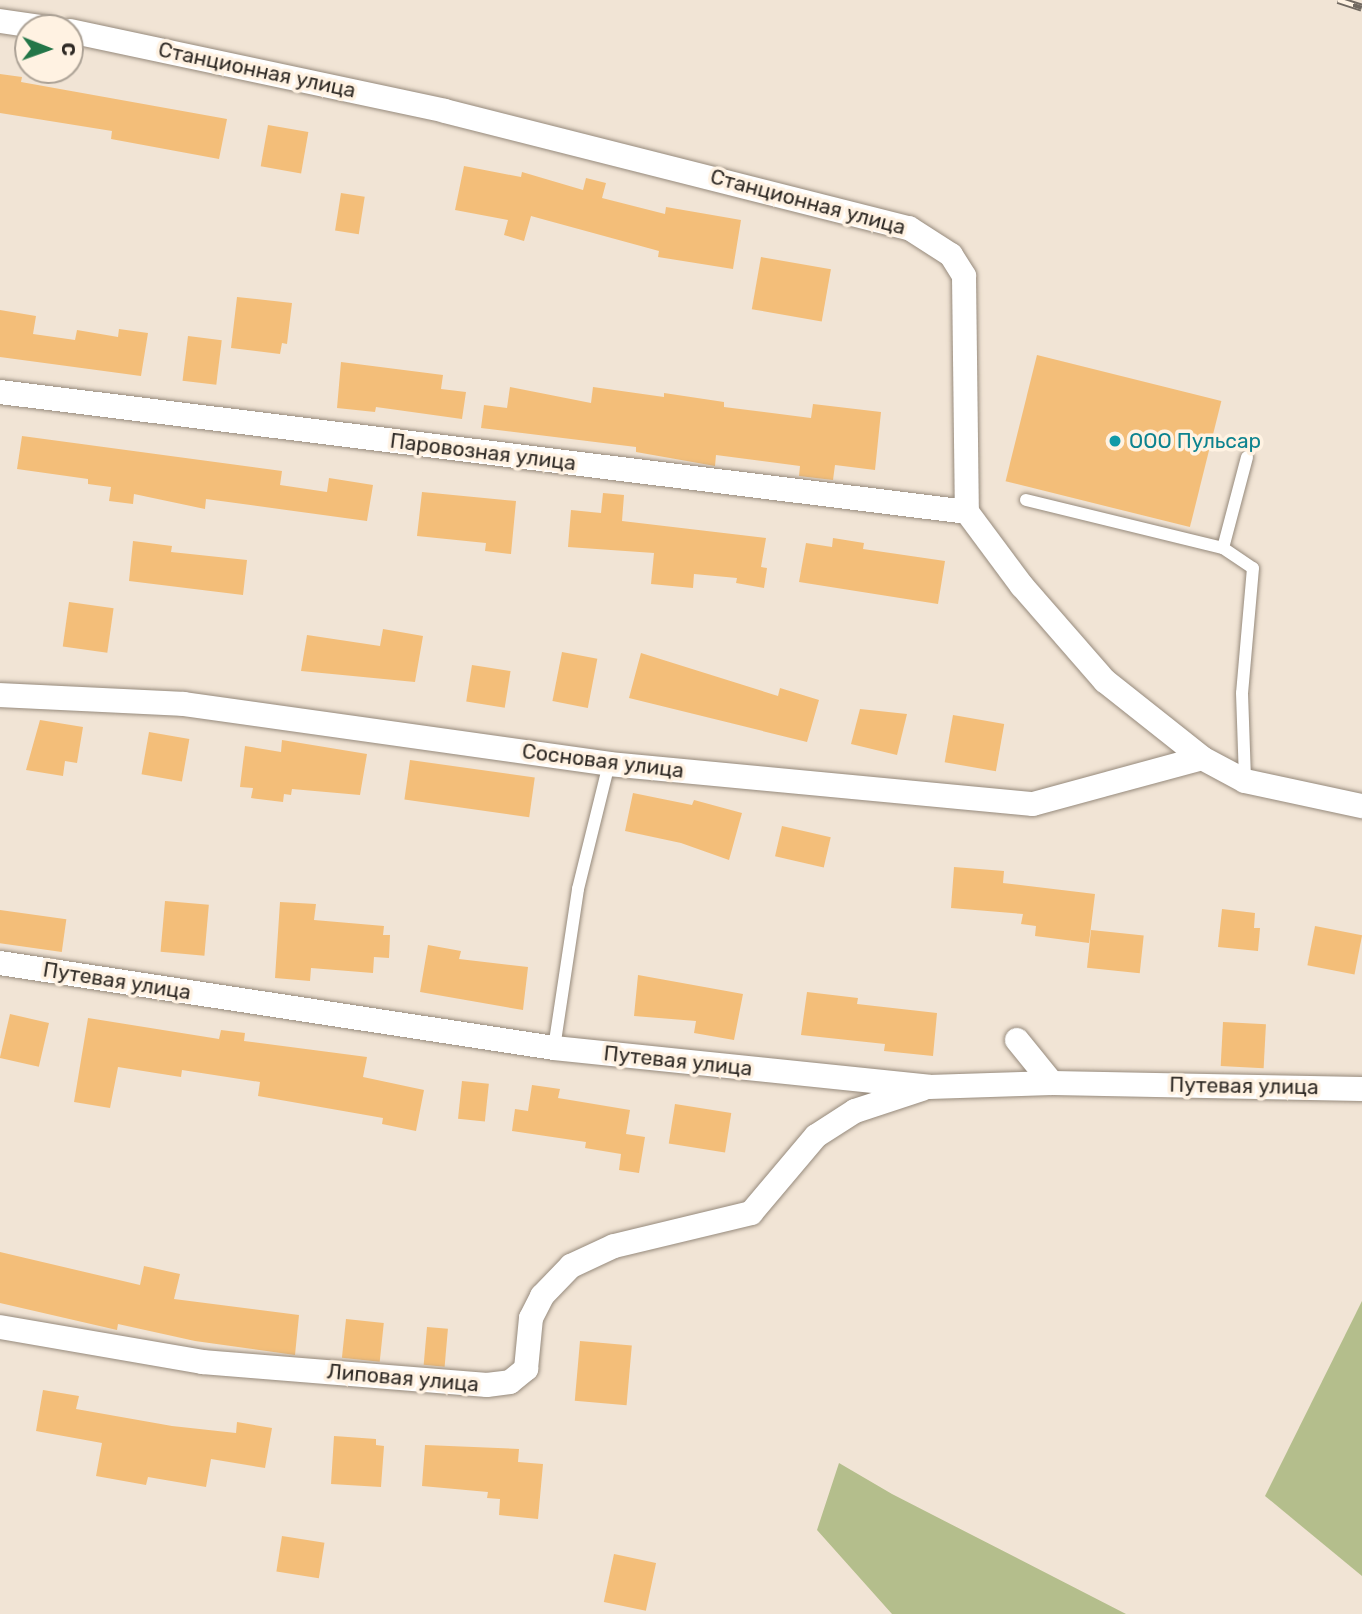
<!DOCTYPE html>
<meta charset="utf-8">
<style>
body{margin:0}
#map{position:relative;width:1362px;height:1614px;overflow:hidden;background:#f1e4d5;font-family:Rubik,sans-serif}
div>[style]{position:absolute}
.green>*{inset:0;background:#b4be8c}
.building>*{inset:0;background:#f3be79;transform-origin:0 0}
.roads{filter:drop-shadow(0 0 2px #968a7c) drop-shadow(0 0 2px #968a7c)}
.service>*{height:12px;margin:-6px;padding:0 6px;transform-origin:6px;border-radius:6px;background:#fff}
.minor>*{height:24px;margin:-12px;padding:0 12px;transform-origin:12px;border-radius:12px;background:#fff}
.rail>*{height:8px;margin-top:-4px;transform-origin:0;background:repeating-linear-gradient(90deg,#fff2e2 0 16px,#716961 0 32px);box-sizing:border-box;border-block:2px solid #716961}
.dots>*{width:19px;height:19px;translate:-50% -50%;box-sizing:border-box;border:4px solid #fff2e2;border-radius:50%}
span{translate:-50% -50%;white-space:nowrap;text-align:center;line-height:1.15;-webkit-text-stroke:7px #fff2e2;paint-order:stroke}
.street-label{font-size:21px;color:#2f2a25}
.culture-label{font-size:21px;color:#0d838f}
.left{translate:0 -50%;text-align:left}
.north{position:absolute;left:14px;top:14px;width:70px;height:70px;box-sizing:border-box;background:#fff2e2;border:2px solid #aca296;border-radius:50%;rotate:91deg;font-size:19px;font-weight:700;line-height:28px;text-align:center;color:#2f2a25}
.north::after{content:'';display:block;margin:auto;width:24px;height:32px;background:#237648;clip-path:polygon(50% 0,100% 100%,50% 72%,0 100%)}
</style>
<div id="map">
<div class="green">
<i style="clip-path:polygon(1362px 1301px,1362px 1576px,1265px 1496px)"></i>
<i style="clip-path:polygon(839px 1463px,892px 1494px,1126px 1614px,892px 1614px,817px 1530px)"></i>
</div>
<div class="building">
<i style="clip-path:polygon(0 74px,22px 77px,21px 82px,227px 119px,219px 159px,111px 139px,112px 131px,0 113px)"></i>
<i style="left:268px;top:125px;width:41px;height:42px;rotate:10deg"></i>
<i style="clip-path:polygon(464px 166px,521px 177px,522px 172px,583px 190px,586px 178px,606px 183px,602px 198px,665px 214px,666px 207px,741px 220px,733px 269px,658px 257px,659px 251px,531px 216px,524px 241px,504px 235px,508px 220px,455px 210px)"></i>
<i style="left:341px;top:193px;width:24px;height:38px;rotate:9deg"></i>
<i style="left:761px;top:257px;width:71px;height:53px;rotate:10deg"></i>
<i style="clip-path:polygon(237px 297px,292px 303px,287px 344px,282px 343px,280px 354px,231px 348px)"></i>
<i style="clip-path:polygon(0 310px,36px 316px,33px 334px,75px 340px,77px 330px,118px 337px,119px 329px,148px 333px,141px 376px,0 357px)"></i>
<i style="left:188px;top:336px;width:34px;height:45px;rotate:7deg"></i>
<i style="left:1037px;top:355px;width:190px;height:130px;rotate:14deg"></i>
<i style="clip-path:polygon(341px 362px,443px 375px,441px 389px,466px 392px,462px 419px,376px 407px,375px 412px,337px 408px)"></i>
<i style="clip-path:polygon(510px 387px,591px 403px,593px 387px,664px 397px,664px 393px,724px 402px,724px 407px,811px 418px,813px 404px,881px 412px,875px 470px,835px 465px,833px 480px,799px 476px,800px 466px,716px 455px,715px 466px,636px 452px,636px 447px,481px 428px,484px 405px,507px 408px)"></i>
<i style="clip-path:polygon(22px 436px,282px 471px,280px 485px,327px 492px,329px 478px,373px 485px,367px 521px,206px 499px,205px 509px,134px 494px,133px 504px,109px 501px,111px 487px,88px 484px,88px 479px,17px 469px)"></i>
<i style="clip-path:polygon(422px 492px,516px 501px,511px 554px,485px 551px,486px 543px,417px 536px)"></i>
<i style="clip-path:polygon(603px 493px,624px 495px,622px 521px,766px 538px,761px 567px,767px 568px,764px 588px,736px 583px,737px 578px,694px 574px,693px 588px,651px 584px,654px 553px,568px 547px,571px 510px,601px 513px)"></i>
<i style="clip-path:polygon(833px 538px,864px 543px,863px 549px,945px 561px,938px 604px,799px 582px,806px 543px,832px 547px)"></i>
<i style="clip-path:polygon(133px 541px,172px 546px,171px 552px,247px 560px,243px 595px,129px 581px)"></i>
<i style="left:69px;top:602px;width:45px;height:45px;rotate:8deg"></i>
<i style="clip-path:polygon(383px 629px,423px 636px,415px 682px,301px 671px,307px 635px,380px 646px)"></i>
<i style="left:562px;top:652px;width:36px;height:50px;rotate:11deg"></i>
<i style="clip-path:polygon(641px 653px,778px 696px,780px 688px,819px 700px,807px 742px,629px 698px)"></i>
<i style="left:472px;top:665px;width:39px;height:37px;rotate:9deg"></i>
<i style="clip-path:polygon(860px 709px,907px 714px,897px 755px,851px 744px)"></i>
<i style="left:953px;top:715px;width:52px;height:48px;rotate:10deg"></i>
<i style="clip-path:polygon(40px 720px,83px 727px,77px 763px,65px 761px,63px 776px,26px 770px)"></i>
<i style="left:149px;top:732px;width:41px;height:43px;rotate:10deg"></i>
<i style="clip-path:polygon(282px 740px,367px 754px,360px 795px,292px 789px,291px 795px,284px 794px,283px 802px,251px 798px,253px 788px,240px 787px,245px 746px,281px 752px)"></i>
<i style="left:410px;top:760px;width:126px;height:40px;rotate:8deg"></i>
<i style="clip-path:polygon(633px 793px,692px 805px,694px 800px,742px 813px,729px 860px,681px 843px,625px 831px)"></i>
<i style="left:782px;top:826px;width:50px;height:31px;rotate:13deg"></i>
<i style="clip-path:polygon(954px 867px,1004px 871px,1003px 883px,1095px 894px,1089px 943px,1035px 936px,1036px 926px,1021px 924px,1023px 914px,951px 908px)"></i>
<i style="left:165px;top:901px;width:44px;height:51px;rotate:5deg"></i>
<i style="clip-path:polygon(280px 902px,316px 904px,314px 920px,384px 926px,383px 935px,390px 935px,389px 958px,374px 957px,373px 973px,311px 968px,310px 981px,275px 978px)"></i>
<i style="clip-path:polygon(1222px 909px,1255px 913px,1254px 928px,1260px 928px,1258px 951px,1218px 947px)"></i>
<i style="left:0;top:910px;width:67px;height:33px;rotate:8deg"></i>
<i style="left:1315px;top:926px;width:48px;height:40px;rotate:11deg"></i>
<i style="left:1091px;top:930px;width:53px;height:38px;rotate:6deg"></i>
<i style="clip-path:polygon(428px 945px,461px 951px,459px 959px,528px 967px,523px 1010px,420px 992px)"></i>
<i style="clip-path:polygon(638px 975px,743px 994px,734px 1040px,694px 1033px,696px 1021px,634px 1016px)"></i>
<i style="clip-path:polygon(807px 992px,858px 998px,857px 1004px,937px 1013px,933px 1056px,884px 1051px,885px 1044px,801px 1035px)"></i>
<i style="left:10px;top:1014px;width:40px;height:45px;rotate:13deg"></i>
<i style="clip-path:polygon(88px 1018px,219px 1039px,221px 1030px,245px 1033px,244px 1041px,367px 1057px,363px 1077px,424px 1090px,416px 1131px,382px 1124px,383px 1118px,258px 1096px,260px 1082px,182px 1070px,181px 1077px,118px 1067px,110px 1108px,74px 1102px)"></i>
<i style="left:1223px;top:1022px;width:43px;height:44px;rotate:3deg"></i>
<i style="left:462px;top:1081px;width:27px;height:38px;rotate:6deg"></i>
<i style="clip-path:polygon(532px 1085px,560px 1089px,558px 1098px,630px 1110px,626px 1134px,645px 1137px,639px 1173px,619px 1170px,621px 1154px,585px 1148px,586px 1142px,512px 1131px,515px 1109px,528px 1111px)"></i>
<i style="left:675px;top:1104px;width:57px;height:40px;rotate:9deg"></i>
<i style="clip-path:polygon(0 1252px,140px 1285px,144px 1266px,180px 1274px,174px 1299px,299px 1315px,295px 1355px,195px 1341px,118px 1324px,117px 1330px,0 1303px)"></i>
<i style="left:346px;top:1319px;width:38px;height:39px;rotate:6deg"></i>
<i style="left:427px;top:1327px;width:21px;height:38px;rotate:5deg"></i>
<i style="left:580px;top:1341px;width:52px;height:60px;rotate:5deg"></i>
<i style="clip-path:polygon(43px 1390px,79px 1396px,76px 1409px,172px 1426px,236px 1433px,237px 1422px,272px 1428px,265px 1468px,211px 1459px,206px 1487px,148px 1477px,146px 1485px,96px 1476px,102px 1443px,36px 1431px)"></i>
<i style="clip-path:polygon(334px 1436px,376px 1439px,376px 1445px,384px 1446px,381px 1487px,331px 1484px)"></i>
<i style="clip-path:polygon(425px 1445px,519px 1449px,518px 1462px,543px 1464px,538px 1519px,499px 1515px,500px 1499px,487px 1498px,488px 1492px,422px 1486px)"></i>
<i style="left:282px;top:1536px;width:43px;height:36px;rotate:9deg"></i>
<i style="left:614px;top:1554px;width:43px;height:49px;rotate:12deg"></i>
</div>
<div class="roads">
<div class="service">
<i style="left:1026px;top:500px;width:203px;rotate:13.7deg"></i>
<i style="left:1223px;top:548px;width:36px;rotate:34deg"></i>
<i style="left:1253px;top:568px;width:125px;rotate:95deg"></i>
<i style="left:1242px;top:693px;width:87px;rotate:88deg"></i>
<i style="left:1223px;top:548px;width:94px;rotate:-75.2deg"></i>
<i style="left:554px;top:1048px;width:161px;rotate:-81.4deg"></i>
<i style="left:578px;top:889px;width:129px;rotate:-76.1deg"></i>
</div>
<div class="minor">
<i style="left:0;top:21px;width:49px;rotate:8.3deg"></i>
<i style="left:70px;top:31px;width:383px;rotate:12deg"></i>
<i style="left:445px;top:111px;width:479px;rotate:14.2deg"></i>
<i style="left:909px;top:228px;width:50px;rotate:32.7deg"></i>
<i style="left:951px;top:255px;width:25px;rotate:58deg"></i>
<i style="left:964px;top:276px;width:236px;rotate:89.3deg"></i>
<i style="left:967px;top:512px;width:92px;rotate:53.4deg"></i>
<i style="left:1022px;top:586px;width:126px;rotate:48.9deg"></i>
<i style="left:1105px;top:681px;width:124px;rotate:38.4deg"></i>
<i style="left:1202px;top:758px;width:49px;rotate:28.1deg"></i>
<i style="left:1245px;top:781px;width:120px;rotate:12.1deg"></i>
<i style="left:0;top:392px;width:974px;rotate:7.07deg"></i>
<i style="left:0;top:695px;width:184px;rotate:2.8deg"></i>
<i style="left:184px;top:704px;width:429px;rotate:8deg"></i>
<i style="left:609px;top:764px;width:426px;rotate:5.4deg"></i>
<i style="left:1033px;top:804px;width:175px;rotate:-15.2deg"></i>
<i style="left:0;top:963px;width:560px;rotate:8.72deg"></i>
<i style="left:554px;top:1048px;width:377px;rotate:5.9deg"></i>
<i style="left:929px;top:1087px;width:123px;rotate:-1.9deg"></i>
<i style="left:1052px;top:1083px;width:310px;rotate:1.1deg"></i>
<i style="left:1017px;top:1040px;width:55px;rotate:50.9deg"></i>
<i style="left:0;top:1327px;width:205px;rotate:9.8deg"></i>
<i style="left:202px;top:1362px;width:286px;rotate:4.6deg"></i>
<i style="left:487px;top:1385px;width:23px;rotate:-7deg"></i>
<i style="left:510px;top:1382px;width:21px;rotate:-39deg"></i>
<i style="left:526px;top:1369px;width:51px;rotate:-84.4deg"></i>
<i style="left:531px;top:1318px;width:25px;rotate:-63deg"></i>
<i style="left:542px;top:1296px;width:42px;rotate:-46deg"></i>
<i style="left:571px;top:1266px;width:47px;rotate:-24.9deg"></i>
<i style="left:614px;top:1246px;width:141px;rotate:-13.5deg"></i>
<i style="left:751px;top:1213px;width:101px;rotate:-49.8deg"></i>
<i style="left:816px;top:1136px;width:46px;rotate:-32.7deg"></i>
<i style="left:855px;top:1111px;width:71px;rotate:-18.2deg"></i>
</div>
</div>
<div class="rail">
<i style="left:1338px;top:0;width:25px;rotate:18deg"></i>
</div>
<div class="dots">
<i style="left:1115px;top:441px;background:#0f9aa8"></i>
</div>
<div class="street-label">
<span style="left:257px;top:70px;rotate:12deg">Станционная улица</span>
<span style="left:808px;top:202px;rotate:15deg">Станционная улица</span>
<span style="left:483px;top:452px;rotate:7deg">Паровозная улица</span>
<span style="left:603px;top:761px;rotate:7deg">Сосновая улица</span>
<span style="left:117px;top:981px;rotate:9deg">Путевая улица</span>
<span style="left:678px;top:1061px;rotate:6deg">Путевая улица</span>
<span style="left:1244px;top:1086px;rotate:1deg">Путевая улица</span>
<span style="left:403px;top:1378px;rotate:5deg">Липовая улица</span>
</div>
<div class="culture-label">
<span class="left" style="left:1129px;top:441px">ООО Пульсар</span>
</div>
<div class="north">С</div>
</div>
